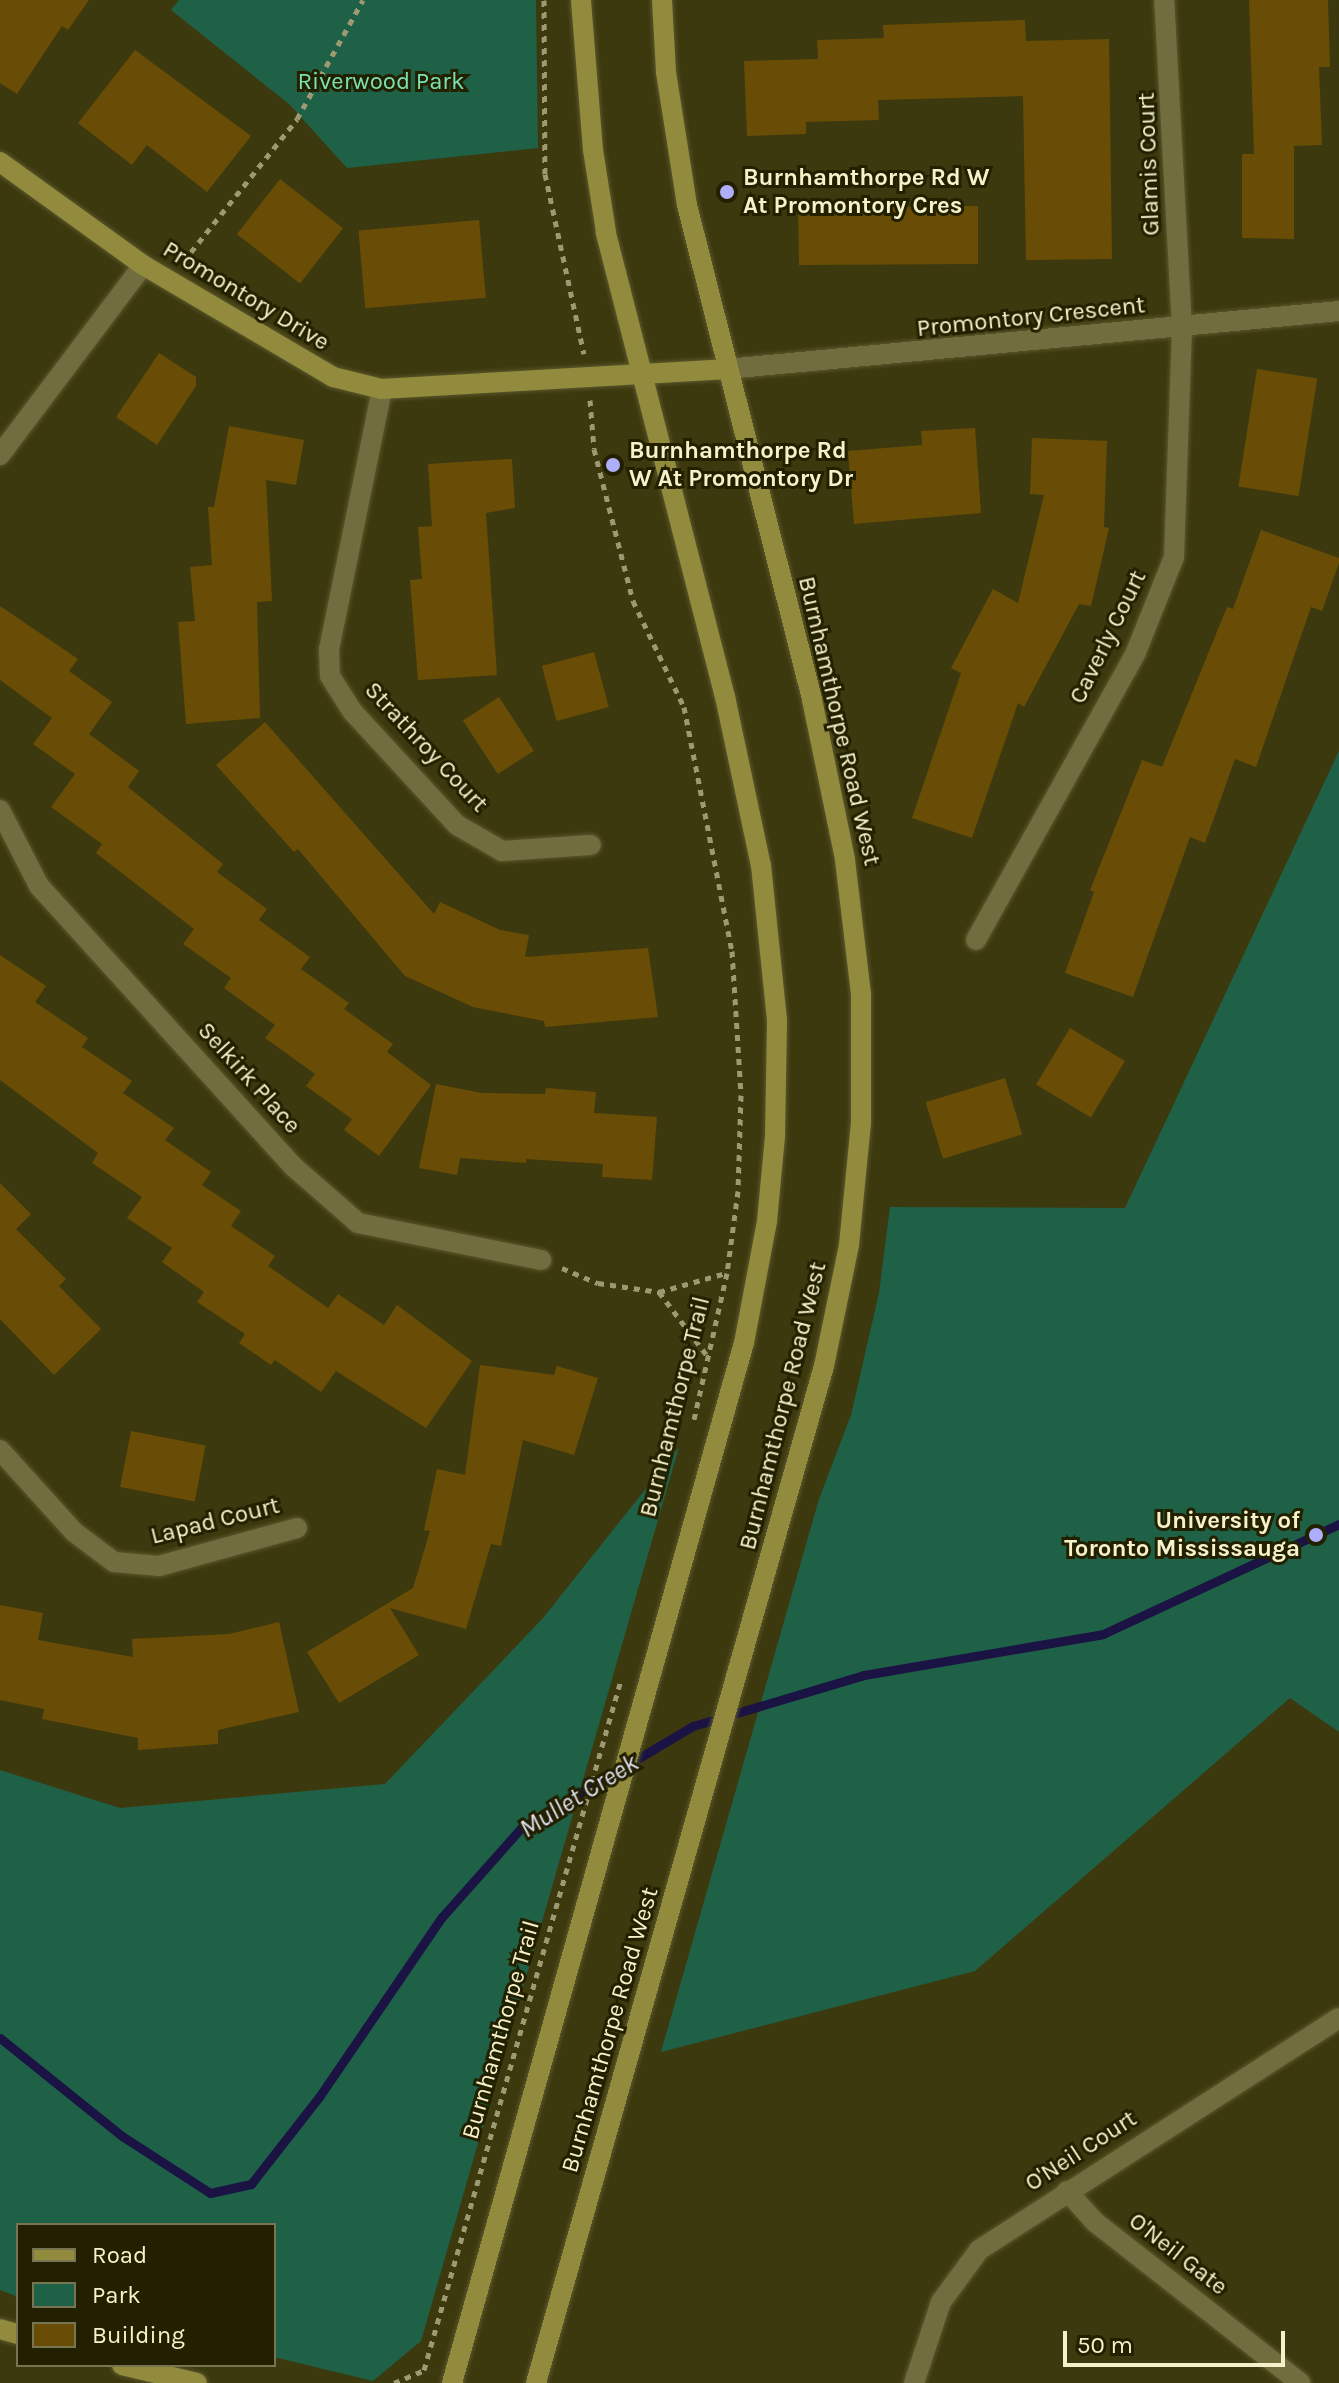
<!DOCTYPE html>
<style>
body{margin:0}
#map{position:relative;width:1339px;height:2383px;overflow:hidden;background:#3d390e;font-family:Karla,sans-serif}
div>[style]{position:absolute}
.green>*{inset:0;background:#1e6146}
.stream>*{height:9px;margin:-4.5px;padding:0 4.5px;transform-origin:4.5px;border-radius:4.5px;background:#1a1344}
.building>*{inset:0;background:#694d06;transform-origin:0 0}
.path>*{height:5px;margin-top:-2.5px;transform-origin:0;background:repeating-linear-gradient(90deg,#9d9a71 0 6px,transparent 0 12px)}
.roads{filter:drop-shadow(0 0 2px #5a572c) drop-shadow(0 0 2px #5a572c)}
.street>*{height:20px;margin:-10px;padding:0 10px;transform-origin:10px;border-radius:10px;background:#726d3e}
.secondary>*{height:20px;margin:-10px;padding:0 10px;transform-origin:10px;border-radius:10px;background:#928a3c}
.dots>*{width:22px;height:22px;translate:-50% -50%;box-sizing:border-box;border:4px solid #232000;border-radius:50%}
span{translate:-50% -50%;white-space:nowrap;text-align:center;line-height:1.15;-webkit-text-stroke:6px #232000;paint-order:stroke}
.park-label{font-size:24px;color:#7ae1b4}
.street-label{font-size:24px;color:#f5f2cb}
.poi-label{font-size:24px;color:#f5f2cb;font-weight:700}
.left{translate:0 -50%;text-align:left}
.right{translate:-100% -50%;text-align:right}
.water-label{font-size:26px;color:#dedff1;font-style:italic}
.legend{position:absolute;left:16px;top:2223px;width:260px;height:144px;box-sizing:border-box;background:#232000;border:2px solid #777451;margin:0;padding:10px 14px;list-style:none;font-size:24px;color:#f5f2cb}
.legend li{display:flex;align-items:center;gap:16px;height:40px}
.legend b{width:40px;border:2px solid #777451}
.scale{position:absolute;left:1063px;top:2331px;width:222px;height:36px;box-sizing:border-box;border:4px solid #f5f2cb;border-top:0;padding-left:10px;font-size:24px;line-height:28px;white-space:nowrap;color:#f5f2cb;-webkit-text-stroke:6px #232000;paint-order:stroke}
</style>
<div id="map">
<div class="green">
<i style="clip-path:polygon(179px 0,536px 0,538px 148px,347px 168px,290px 105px,171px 10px)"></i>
<i style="clip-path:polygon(1339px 751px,1339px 1732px,1290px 1698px,975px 1971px,661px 2052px,819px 1499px,851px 1415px,879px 1293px,890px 1207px,1125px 1208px)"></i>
<i style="clip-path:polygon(679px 1447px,421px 2341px,373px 2381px,274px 2357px,274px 2225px,18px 2225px,18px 2297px,0 2290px,0 1770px,120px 1808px,385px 1784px,543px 1618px)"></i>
</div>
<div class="stream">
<i style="left:0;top:2038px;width:156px;rotate:38.8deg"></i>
<i style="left:122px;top:2136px;width:105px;rotate:32.9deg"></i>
<i style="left:210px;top:2193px;width:42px;rotate:-12.4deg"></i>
<i style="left:251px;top:2184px;width:110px;rotate:-52deg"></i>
<i style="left:319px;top:2097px;width:218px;rotate:-55.7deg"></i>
<i style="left:442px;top:1917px;width:119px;rotate:-48.4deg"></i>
<i style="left:521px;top:1828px;width:200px;rotate:-30.7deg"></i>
<i style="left:693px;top:1726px;width:178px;rotate:-16.6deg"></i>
<i style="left:864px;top:1675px;width:242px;rotate:-9.7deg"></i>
<i style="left:1103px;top:1634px;width:260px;rotate:-25deg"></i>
</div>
<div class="building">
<i style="clip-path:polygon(0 0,89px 0,68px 30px,62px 26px,17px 94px,0 83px)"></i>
<i style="clip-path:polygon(1249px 0,1328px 0,1330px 67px,1319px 67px,1322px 145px,1294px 146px,1294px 239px,1242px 238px,1242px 154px,1254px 154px)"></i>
<i style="clip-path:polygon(1025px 20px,1026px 41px,1109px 39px,1112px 259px,1026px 260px,1023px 96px,878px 100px,879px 120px,806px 122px,806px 134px,747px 136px,744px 61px,818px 59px,817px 40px,884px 38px,883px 25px)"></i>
<i style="clip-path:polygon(135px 50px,251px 136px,207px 192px,147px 145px,132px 165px,78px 123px)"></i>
<i style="left:280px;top:179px;width:80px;height:70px;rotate:38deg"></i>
<i style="clip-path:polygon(883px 201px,883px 207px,978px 206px,978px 264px,799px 265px,798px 203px)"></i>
<i style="left:479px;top:220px;width:78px;height:121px;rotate:85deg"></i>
<i style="clip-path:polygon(159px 353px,196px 377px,196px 386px,157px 445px,116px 417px)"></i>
<i style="left:1257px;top:369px;width:61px;height:119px;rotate:9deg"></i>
<i style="clip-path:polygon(229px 426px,304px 440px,296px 485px,266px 480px,272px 601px,257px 602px,260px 718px,186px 724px,178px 622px,195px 621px,190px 567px,212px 565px,208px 507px,214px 507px)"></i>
<i style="clip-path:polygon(975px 428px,981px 513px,854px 524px,848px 451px,922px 445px,921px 431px)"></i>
<i style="clip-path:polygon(1032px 438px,1107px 441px,1104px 527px,1109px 528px,1091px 606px,1079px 604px,1024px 707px,1018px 703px,972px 838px,912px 818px,961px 673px,951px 668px,993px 589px,1018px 603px,1044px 495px,1030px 494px)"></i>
<i style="clip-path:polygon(512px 459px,515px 508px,486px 513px,497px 675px,418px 680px,410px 580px,422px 579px,418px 527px,432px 526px,428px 464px)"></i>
<i style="clip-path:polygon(1261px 530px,1339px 558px,1339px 563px,1322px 611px,1311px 607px,1256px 767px,1235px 759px,1205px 843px,1190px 837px,1133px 997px,1065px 973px,1094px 892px,1090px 890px,1142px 760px,1162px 767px,1227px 607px,1233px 609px)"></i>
<i style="clip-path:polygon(0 606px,78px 659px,69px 671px,112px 702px,89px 734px,139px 771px,128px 787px,223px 864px,217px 872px,267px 909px,259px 920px,310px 957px,301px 969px,349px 1003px,344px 1009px,393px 1044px,387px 1052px,431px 1085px,379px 1156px,344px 1130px,352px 1119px,306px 1086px,315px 1074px,265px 1038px,275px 1025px,224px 988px,231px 978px,183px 944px,194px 929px,96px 853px,102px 844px,51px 807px,75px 774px,33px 744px,52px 718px,0 680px)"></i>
<i style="left:594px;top:652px;width:57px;height:54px;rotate:75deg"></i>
<i style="left:499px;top:697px;width:64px;height:43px;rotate:57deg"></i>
<i style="clip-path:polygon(265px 722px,434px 914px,440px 902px,500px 930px,529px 935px,525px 957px,648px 948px,658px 1017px,545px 1027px,544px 1021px,473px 1007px,405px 976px,298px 849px,294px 852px,216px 765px)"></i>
<i style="clip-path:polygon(0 955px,46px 986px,35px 1002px,88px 1038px,82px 1047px,132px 1081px,123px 1093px,174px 1128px,165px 1140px,211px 1172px,202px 1185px,241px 1211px,231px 1226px,275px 1256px,268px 1266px,328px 1308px,338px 1294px,384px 1325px,397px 1305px,472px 1361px,426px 1428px,336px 1371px,321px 1392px,275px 1360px,271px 1365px,239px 1343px,245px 1334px,197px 1302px,204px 1292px,162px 1262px,172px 1248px,127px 1218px,142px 1197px,92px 1163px,98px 1153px,0 1080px)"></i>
<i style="left:1070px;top:1028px;width:64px;height:66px;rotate:31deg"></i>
<i style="left:1005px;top:1078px;width:59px;height:83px;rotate:73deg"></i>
<i style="clip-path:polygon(436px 1084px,482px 1093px,545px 1094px,546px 1088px,596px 1092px,594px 1113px,657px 1117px,652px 1180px,602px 1177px,603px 1164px,526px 1159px,526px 1163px,460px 1158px,457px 1175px,419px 1168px)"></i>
<i style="clip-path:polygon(0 1183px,31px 1214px,16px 1229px,66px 1279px,59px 1286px,101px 1329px,54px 1375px,0 1319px)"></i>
<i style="clip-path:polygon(480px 1365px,554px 1375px,557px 1366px,598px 1378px,574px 1455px,523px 1440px,501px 1546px,491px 1544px,466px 1629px,390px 1608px,419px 1655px,339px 1703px,307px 1652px,413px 1588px,430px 1531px,424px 1530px,437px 1469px,465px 1475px)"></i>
<i style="left:131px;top:1431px;width:76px;height:57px;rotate:11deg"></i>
<i style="clip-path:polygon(0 1605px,43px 1613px,38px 1640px,133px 1657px,132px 1639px,229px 1634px,279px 1622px,299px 1712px,218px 1730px,218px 1744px,138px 1750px,138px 1738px,42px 1719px,44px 1709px,0 1700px)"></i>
</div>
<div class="path">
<i style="left:544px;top:0;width:174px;rotate:89.7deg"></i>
<i style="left:545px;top:174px;width:184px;rotate:77.8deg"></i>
<i style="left:191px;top:252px;width:170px;rotate:-51.4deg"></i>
<i style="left:297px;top:119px;width:136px;rotate:-61deg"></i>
<i style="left:590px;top:400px;width:49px;rotate:85.3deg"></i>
<i style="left:594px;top:449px;width:157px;rotate:75.6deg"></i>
<i style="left:633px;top:601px;width:118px;rotate:64.3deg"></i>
<i style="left:684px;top:707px;width:249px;rotate:78.9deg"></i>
<i style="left:732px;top:951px;width:144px;rotate:86.4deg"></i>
<i style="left:741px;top:1095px;width:96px;rotate:91.8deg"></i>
<i style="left:738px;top:1191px;width:83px;rotate:97.6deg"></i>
<i style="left:727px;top:1273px;width:151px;rotate:102.7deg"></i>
<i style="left:562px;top:1268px;width:39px;rotate:23deg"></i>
<i style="left:598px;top:1283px;width:62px;rotate:8.4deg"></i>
<i style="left:659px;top:1292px;width:70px;rotate:-15.8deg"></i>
<i style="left:659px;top:1292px;width:83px;rotate:52.9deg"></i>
<i style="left:394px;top:2383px;width:33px;rotate:-23deg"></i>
<i style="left:424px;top:2370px;width:718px;rotate:-74.07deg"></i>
</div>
<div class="roads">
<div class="street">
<i style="left:727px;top:369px;width:615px;rotate:-5.41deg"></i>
<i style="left:382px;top:389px;width:265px;rotate:101.5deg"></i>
<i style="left:329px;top:649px;width:27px;rotate:88deg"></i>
<i style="left:330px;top:676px;width:41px;rotate:57.8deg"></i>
<i style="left:352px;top:711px;width:155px;rotate:47.4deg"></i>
<i style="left:457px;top:825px;width:52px;rotate:30deg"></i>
<i style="left:502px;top:851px;width:89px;rotate:-3.9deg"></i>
<i style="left:0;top:455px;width:238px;rotate:-53deg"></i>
<i style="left:0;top:810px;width:85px;rotate:62.8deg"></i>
<i style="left:39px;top:886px;width:379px;rotate:47.8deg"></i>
<i style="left:294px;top:1167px;width:85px;rotate:41.2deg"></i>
<i style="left:358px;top:1223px;width:187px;rotate:11.4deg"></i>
<i style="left:976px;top:940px;width:329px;rotate:-60.9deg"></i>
<i style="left:1136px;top:652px;width:102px;rotate:-68.2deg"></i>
<i style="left:1174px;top:557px;width:229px;rotate:-88deg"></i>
<i style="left:1182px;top:328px;width:328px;rotate:-93.1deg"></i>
<i style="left:0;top:1450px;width:110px;rotate:47.9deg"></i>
<i style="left:74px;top:1532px;width:50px;rotate:36.9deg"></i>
<i style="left:114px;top:1562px;width:45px;rotate:5.1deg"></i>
<i style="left:159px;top:1566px;width:143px;rotate:-15.4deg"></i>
<i style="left:1067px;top:2191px;width:42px;rotate:47.9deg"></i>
<i style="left:1095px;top:2222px;width:261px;rotate:38.1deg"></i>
<i style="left:914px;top:2383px;width:85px;rotate:-71.6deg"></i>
<i style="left:941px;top:2302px;width:64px;rotate:-53.8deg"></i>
<i style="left:979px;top:2250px;width:428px;rotate:-32.8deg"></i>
</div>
<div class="secondary">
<i style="left:0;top:162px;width:176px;rotate:35.8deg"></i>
<i style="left:143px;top:265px;width:221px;rotate:30.5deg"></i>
<i style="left:333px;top:377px;width:50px;rotate:13.8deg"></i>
<i style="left:382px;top:389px;width:346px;rotate:-3.3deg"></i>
<i style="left:0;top:2329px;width:19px;rotate:16deg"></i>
<i style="left:122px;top:2365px;width:77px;rotate:13.5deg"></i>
<i style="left:452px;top:2383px;width:1080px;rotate:-74.32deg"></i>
<i style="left:744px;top:1343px;width:124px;rotate:-79.3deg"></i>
<i style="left:767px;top:1221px;width:84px;rotate:-84.6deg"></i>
<i style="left:775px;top:1137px;width:117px;rotate:-89deg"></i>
<i style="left:777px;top:1020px;width:155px;rotate:-95.9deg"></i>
<i style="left:761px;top:866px;width:173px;rotate:-102deg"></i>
<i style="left:725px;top:697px;width:480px;rotate:-104.4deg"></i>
<i style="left:606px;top:232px;width:83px;rotate:-99deg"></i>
<i style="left:593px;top:150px;width:150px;rotate:-94.6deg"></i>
<i style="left:536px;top:2383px;width:1057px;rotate:-74.19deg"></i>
<i style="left:824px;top:1366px;width:124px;rotate:-78.3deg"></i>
<i style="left:849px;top:1245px;width:124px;rotate:-84.4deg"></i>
<i style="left:861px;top:1122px;width:128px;rotate:-90deg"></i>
<i style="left:861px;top:994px;width:136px;rotate:-96.8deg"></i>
<i style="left:845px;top:859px;width:163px;rotate:-101.7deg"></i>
<i style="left:812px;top:699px;width:510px;rotate:-104.2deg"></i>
<i style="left:687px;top:205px;width:135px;rotate:-99deg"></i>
<i style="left:666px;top:72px;width:72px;rotate:-93.2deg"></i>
</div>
</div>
<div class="dots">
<i style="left:727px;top:192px;background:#aeaefa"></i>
<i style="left:613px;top:465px;background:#aeaefa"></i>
<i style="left:1316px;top:1535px;background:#aeaefa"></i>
</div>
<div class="park-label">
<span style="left:381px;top:82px">Riverwood Park</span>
</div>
<div class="street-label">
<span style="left:1149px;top:164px;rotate:-92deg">Glamis Court</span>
<span style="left:246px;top:296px;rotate:31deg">Promontory Drive</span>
<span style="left:1031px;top:317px;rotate:-6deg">Promontory Crescent</span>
<span style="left:1108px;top:637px;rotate:-64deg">Caverly Court</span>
<span style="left:839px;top:721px;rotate:77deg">Burnhamthorpe Road West</span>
<span style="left:426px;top:747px;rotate:47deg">Strathroy Court</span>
<span style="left:249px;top:1078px;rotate:48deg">Selkirk Place</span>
<span style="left:783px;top:1406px;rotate:-76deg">Burnhamthorpe Road West</span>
<span style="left:675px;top:1407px;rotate:-76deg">Burnhamthorpe Trail</span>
<span style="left:215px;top:1521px;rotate:-14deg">Lapad Court</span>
<span style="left:501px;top:2030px;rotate:-74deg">Burnhamthorpe Trail</span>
<span style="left:610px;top:2030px;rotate:-74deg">Burnhamthorpe Road West</span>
<span style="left:1081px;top:2151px;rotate:-33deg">O'Neil Court</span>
<span style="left:1178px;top:2254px;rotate:38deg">O'Neil Gate</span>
</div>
<div class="poi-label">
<span class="left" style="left:743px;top:192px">Burnhamthorpe Rd W<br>At Promontory Cres</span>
<span class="left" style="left:629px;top:465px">Burnhamthorpe Rd<br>W At Promontory Dr</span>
<span class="right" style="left:1300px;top:1535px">University of<br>Toronto Mississauga</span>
</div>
<div class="water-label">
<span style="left:579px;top:1796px;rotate:-32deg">Mullet Creek</span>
</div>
<ul class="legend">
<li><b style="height:10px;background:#928a3c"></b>Road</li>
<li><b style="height:22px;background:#1e6146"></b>Park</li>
<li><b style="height:22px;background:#694d06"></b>Building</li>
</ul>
<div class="scale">50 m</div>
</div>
